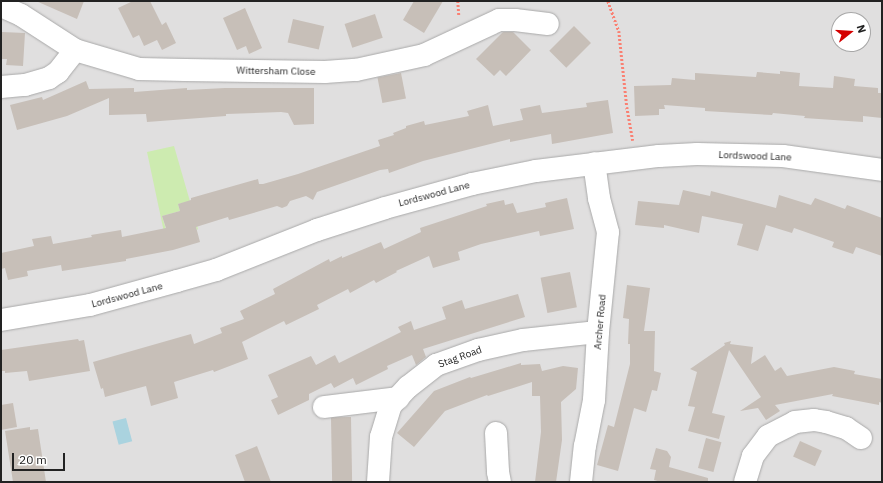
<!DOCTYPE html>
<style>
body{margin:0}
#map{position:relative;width:883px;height:483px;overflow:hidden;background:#f2efe9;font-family:"IBM Plex Sans",sans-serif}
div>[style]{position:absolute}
.residential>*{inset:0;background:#e0dfdf}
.grass>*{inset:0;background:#cdebb0}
.water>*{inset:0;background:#aad3df;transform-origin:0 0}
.building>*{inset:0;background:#c7bfb8;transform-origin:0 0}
.path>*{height:2.5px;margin-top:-1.25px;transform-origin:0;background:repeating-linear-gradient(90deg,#fa8072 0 2px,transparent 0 4px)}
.roads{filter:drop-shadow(0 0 1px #a9a9a9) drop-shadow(0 0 1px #a9a9a9)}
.minor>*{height:22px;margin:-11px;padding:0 11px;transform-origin:11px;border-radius:11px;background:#fff}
span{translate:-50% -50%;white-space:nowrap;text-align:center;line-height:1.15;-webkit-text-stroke:4px #fff;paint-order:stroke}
.street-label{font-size:10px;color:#222}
.frame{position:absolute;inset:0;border:2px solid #222;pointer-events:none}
.north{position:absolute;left:831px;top:12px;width:40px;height:40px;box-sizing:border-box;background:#fff;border:1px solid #a7a7a7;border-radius:50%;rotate:73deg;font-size:11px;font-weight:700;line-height:16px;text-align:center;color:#222}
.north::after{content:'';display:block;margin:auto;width:14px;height:18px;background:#d40000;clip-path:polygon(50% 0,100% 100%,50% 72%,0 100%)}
.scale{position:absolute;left:12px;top:453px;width:53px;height:18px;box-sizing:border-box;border:2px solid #222;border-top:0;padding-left:5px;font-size:12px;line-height:14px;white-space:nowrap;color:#222;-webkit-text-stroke:3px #fff;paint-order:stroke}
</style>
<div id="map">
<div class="residential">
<i style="clip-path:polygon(evenodd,1px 1px,882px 1px,882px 482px,1px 482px,1px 1px,839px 20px,863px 20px,863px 44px,839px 44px,839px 20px)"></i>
</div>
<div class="grass">
<i style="clip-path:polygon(174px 146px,198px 229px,197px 230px,186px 202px,178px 204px,180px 211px,162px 216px,168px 236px,165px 237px,147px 152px)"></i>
</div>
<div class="water">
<i style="left:126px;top:418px;width:24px;height:14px;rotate:75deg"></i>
</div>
<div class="building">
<i style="clip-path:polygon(36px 1px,84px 1px,77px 19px)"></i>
<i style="clip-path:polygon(133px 1px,150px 1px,162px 25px,166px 22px,176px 43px,162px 50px,157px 40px,144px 46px,139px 35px,133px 38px,118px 8px)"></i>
<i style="clip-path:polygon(414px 1px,443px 1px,424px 33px,403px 20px)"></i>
<i style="clip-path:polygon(245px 8px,262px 48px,249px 54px,246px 46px,237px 50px,223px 18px)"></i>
<i style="left:375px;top:14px;width:25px;height:32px;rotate:72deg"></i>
<i style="left:293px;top:19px;width:32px;height:24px;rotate:13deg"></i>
<i style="left:574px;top:26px;width:24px;height:35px;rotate:45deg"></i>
<i style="clip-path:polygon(2px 32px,25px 33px,23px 66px,6px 65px,7px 59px,1px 59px)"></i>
<i style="clip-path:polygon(503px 32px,513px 32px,531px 50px,506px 76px,500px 70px,494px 76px,476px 59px)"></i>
<i style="clip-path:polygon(780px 71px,800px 73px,799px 86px,833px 88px,834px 76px,855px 79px,854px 86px,878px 88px,878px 93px,882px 93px,882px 118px,863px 116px,863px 122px,804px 118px,805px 116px,773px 113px,772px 115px,705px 111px,705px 108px,664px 105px,665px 109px,659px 109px,659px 115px,635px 116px,634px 86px,671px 85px,672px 78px,695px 80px,695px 73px,756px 77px,757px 72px,780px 74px)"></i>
<i style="left:401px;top:73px;width:26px;height:24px;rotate:79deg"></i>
<i style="clip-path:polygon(86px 81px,89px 89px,134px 88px,134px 92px,187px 88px,187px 90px,225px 88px,314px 88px,314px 124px,294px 125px,288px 113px,281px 112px,226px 114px,226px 116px,147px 122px,146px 114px,109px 115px,109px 98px,67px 116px,17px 130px,10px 105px,42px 97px,43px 100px)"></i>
<i style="clip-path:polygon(608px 100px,613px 133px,552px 144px,551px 134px,510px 142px,510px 139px,423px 161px,389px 173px,388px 169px,380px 170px,317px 192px,313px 200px,306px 196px,290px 201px,287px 206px,282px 208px,277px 206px,229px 220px,228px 217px,196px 227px,200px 242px,173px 250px,126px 259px,126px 261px,62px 271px,61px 265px,27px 271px,28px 276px,8px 280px,5px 268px,1px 269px,1px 253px,34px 246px,32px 239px,51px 236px,53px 244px,92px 237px,91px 235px,121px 230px,122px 237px,166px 228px,162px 216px,180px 211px,178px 204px,191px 200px,191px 198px,258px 179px,259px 184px,263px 184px,298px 174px,380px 146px,378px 140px,394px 135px,393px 133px,406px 128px,406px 126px,424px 121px,425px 125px,469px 116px,467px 111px,488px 105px,493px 126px,523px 120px,520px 109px,540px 105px,542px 113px,587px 107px,586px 103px)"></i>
<i style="clip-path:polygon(683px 190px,710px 196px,711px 191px,776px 208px,779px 195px,811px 205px,815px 198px,845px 209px,847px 205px,882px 218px,882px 256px,856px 247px,853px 254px,832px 247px,834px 242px,794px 228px,792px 233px,766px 225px,758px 251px,737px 245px,743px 224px,702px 216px,699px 233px,664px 225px,664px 228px,635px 225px,638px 201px,679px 205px)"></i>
<i style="clip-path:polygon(567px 198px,574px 229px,540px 236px,539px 231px,481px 244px,458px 252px,460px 260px,433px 268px,429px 256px,396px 271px,397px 272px,376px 283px,374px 280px,350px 293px,348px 289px,317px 305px,319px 309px,286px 325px,284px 321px,242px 342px,248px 359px,214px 372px,213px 370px,174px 382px,178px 398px,151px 406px,146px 386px,105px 397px,103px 388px,101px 389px,93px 362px,191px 334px,194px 344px,222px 333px,220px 328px,244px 319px,240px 311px,275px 294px,273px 289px,329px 259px,330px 262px,342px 256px,342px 258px,381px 242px,384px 249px,421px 232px,420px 228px,487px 206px,486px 204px,504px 200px,505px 205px,513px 203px,517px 213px,546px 207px,545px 203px)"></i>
<i style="left:570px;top:272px;width:36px;height:30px;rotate:79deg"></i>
<i style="clip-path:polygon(627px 285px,650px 288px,644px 331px,655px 331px,654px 371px,661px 373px,657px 391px,652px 390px,646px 412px,634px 408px,618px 471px,597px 465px,608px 425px,614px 427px,630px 364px,630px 344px,628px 344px,629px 319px,623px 318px)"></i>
<i style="clip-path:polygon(518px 294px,525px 317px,423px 349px,426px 357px,416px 365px,412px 355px,387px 366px,388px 369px,356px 385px,353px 378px,334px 388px,331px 383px,309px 394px,309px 400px,278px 415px,271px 400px,278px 397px,268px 375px,311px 356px,316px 365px,335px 355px,339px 363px,401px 332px,398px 327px,411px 321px,414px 330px,446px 319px,442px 307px,462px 300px,465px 309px)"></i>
<i style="clip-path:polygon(78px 339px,79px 341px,84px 340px,90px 371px,29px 381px,27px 371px,5px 373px,5px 371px,1px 371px,1px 350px)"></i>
<i style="clip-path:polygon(731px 341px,730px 344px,753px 347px,751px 364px,765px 355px,775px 371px,781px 367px,787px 376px,834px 367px,855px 371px,854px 374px,882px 379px,882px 403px,879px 402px,879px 405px,832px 396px,833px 394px,775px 405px,780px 411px,766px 420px,758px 408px,740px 411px,761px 397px,729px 350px,712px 413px,725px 416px,719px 439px,688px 431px,695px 407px,688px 406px,697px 372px,690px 369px,725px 345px,724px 343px)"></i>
<i style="clip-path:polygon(521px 363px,521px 365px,540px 364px,542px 371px,563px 366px,578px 368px,576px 389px,561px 402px,562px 440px,556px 482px,535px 482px,541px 432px,540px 396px,532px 396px,532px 382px,488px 396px,487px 395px,445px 411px,414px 447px,397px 433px,434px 391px,470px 377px,471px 378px)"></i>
<i style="clip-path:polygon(13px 403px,17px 427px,1px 430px,1px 405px)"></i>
<i style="left:351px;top:417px;width:65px;height:20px;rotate:89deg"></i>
<i style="clip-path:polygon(30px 427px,30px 430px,38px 429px,46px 482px,13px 482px,5px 431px)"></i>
<i style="left:706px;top:438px;width:16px;height:31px;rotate:15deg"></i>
<i style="left:800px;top:441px;width:24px;height:17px;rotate:24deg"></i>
<i style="clip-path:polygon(257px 446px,271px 482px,245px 482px,235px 455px)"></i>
<i style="clip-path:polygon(656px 448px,667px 451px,671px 457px,669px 467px,708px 478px,708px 482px,661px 482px,654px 480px,656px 470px,650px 469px)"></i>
</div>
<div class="path">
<i style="left:458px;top:1px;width:15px;rotate:86deg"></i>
<i style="left:608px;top:1px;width:32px;rotate:70deg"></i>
<i style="left:619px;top:31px;width:76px;rotate:84deg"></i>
<i style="left:627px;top:107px;width:34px;rotate:80deg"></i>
</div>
<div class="roads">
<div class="minor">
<i style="left:1px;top:6px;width:22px;rotate:24deg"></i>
<i style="left:21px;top:15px;width:64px;rotate:32.9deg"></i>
<i style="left:75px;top:50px;width:67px;rotate:16.5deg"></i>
<i style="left:139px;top:69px;width:46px;rotate:1.2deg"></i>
<i style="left:185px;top:70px;width:140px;rotate:0.8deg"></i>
<i style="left:325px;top:72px;width:31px;rotate:-4deg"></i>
<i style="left:356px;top:70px;width:70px;rotate:-12.4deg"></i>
<i style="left:424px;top:55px;width:83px;rotate:-25deg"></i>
<i style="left:499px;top:20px;width:16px"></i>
<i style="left:515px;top:20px;width:33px;rotate:7deg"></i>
<i style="left:1px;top:87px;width:24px;rotate:-5deg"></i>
<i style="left:25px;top:85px;width:25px;rotate:-16deg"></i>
<i style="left:49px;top:78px;width:11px;rotate:-34deg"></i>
<i style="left:58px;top:72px;width:28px;rotate:-52deg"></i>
<i style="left:1px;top:320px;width:90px;rotate:-9.6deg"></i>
<i style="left:90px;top:305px;width:90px;rotate:-15.4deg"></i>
<i style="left:177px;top:281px;width:41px;rotate:-15.8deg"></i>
<i style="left:216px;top:270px;width:109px;rotate:-21.6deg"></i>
<i style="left:317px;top:230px;width:71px;rotate:-17.9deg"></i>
<i style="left:385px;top:208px;width:90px;rotate:-15.4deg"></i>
<i style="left:472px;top:184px;width:65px;rotate:-11.5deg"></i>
<i style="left:536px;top:171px;width:124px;rotate:-7deg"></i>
<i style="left:659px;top:156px;width:38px;rotate:-3deg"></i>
<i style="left:697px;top:154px;width:86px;rotate:1.3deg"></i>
<i style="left:783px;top:156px;width:100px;rotate:8deg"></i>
<i style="left:324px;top:407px;width:75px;rotate:-6.9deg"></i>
<i style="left:496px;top:433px;width:39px;rotate:87deg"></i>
<i style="left:498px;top:472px;width:10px;rotate:79deg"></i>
<i style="left:378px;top:482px;width:45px;rotate:-86.2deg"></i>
<i style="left:381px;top:437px;width:34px;rotate:-73deg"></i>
<i style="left:391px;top:405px;width:25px;rotate:-47deg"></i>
<i style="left:408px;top:387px;width:36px;rotate:-38deg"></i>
<i style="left:436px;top:365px;width:45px;rotate:-19.7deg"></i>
<i style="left:478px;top:350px;width:46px;rotate:-12.5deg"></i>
<i style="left:523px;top:340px;width:75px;rotate:-6.1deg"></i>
<i style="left:581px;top:482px;width:36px;rotate:-84deg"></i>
<i style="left:585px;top:446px;width:47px;rotate:-78.9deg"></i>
<i style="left:594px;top:400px;width:68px;rotate:-86.6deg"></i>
<i style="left:598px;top:332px;width:100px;rotate:-84.3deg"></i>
<i style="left:608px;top:232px;width:35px;rotate:-105deg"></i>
<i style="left:599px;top:198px;width:35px;rotate:-98deg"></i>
<i style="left:745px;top:482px;width:27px;rotate:-73deg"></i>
<i style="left:753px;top:456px;width:25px;rotate:-53deg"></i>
<i style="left:768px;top:436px;width:30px;rotate:-27deg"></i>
<i style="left:795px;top:422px;width:19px;rotate:-6deg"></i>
<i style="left:814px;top:420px;width:12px;rotate:9deg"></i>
<i style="left:826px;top:422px;width:21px;rotate:17deg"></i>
<i style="left:846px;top:428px;width:18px;rotate:34deg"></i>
</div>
</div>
<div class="street-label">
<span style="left:276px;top:71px;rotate:1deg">Wittersham Close</span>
<span style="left:755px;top:156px;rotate:2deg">Lordswood Lane</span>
<span style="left:434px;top:194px;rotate:-15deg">Lordswood Lane</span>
<span style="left:127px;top:295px;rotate:-15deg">Lordswood Lane</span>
<span style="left:600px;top:322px;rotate:-85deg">Archer Road</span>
<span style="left:460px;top:357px;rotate:-20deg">Stag Road</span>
</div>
<div class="frame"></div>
<div class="north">N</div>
<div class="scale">20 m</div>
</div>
